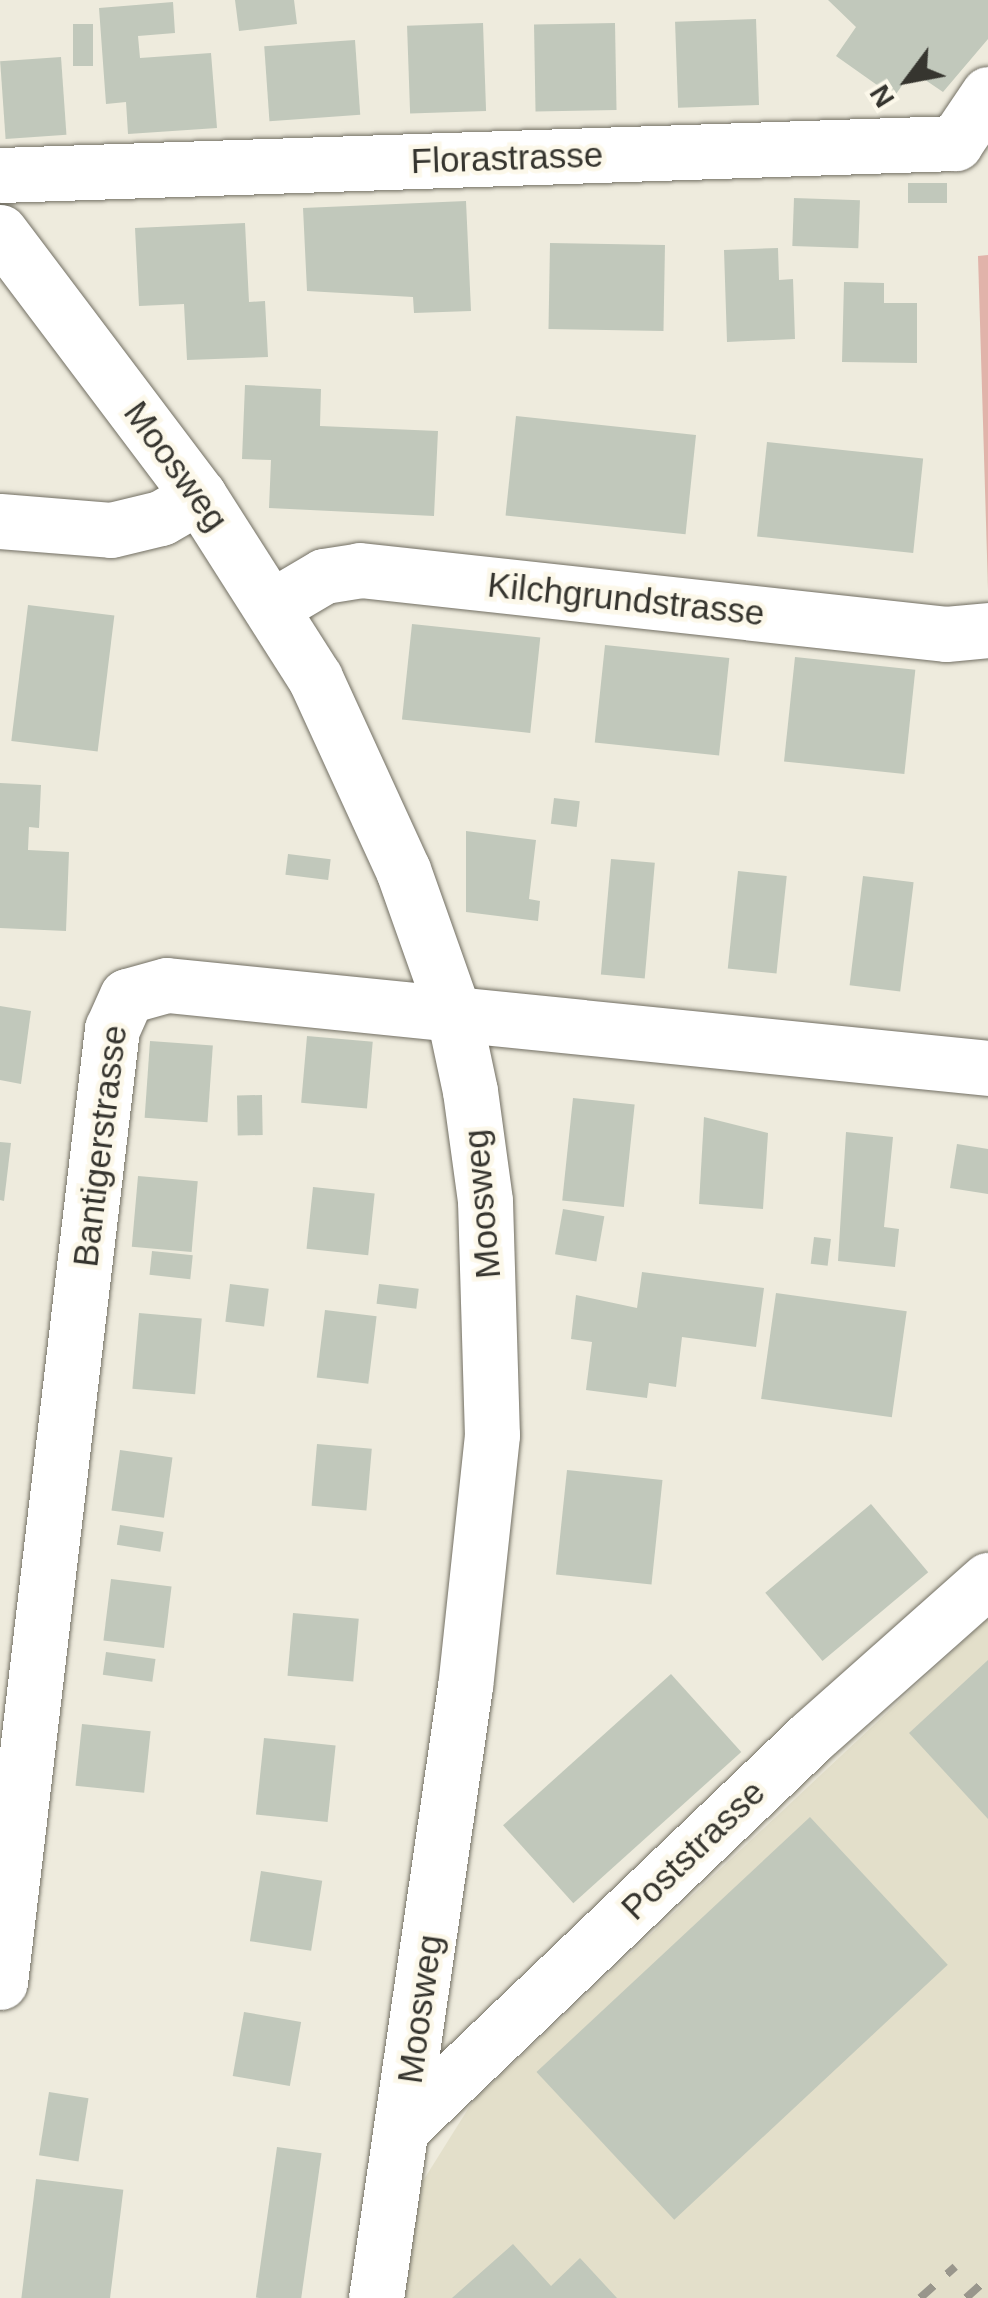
<!DOCTYPE html>
<style>
body{margin:0}
#map{position:relative;width:988px;height:2298px;overflow:hidden;background:#eeebdd;font-family:Helvetica,sans-serif}
div>[style]{position:absolute}
.built>*{inset:0;background:#e3dfca}
.green>*{inset:0;background:#e1b3aa}
.building>*{inset:0;background:#c1c8bb;transform-origin:0 0}
.roads{filter:drop-shadow(0 0 2px #726f63) drop-shadow(0 0 2px #726f63)}
.minor>*{height:55px;margin:-27.5px;padding:0 27.5px;transform-origin:27.5px;border-radius:27.5px;background:#fff}
.rail>*{height:8px;margin-top:-4px;transform-origin:0;background:repeating-linear-gradient(90deg,#99968c 0 18px,transparent 0 36px)}
span{translate:-50% -50%;white-space:nowrap;text-align:center;line-height:1.15;-webkit-text-stroke:9px #fcf8ea;paint-order:stroke}
.street-label{font-size:35px;color:#36352f}
.north{position:absolute;left:858px;top:30px;width:100px;height:100px;-webkit-text-stroke:8px #fcf8ea;paint-order:stroke;rotate:238deg;font-size:28px;font-weight:700;line-height:40px;text-align:center;color:#36352f}
.north::after{content:'';display:block;margin:auto;width:35px;height:45px;background:#36352f;clip-path:polygon(50% 0,100% 100%,50% 72%,0 100%)}
</style>
<div id="map">
<div class="built">
<i style="clip-path:polygon(988px 1618px,988px 2298px,399px 2298px,411px 2200px,473px 2101px)"></i>
</div>
<div class="green">
<i style="clip-path:polygon(988px 255px,988px 589px,978px 256px)"></i>
</div>
<div class="building">
<i style="clip-path:polygon(235px 0,294px 0,297px 24px,239px 31px)"></i>
<i style="clip-path:polygon(828px 0,988px 0,988px 39px,943px 92px,912px 71px,894px 97px,836px 56px,856px 27px)"></i>
<i style="clip-path:polygon(173px 2px,175px 33px,138px 36px,140px 58px,211px 53px,217px 128px,128px 134px,126px 102px,106px 104px,99px 8px)"></i>
<i style="left:756px;top:19px;width:86px;height:81px;rotate:88deg"></i>
<i style="left:483px;top:23px;width:88px;height:76px;rotate:88deg"></i>
<i style="left:615px;top:23px;width:87px;height:81px;rotate:89deg"></i>
<i style="left:73px;top:24px;width:20px;height:42px"></i>
<i style="left:355px;top:40px;width:75px;height:91px;rotate:86deg"></i>
<i style="left:61px;top:57px;width:78px;height:61px;rotate:86deg"></i>
<i style="left:947px;top:183px;width:20px;height:39px;rotate:90deg"></i>
<i style="left:794px;top:198px;width:66px;height:48px;rotate:2deg"></i>
<i style="clip-path:polygon(466px 201px,471px 311px,414px 313px,413px 297px,307px 291px,303px 208px)"></i>
<i style="clip-path:polygon(245px 223px,249px 302px,265px 301px,268px 357px,187px 360px,184px 304px,139px 306px,135px 228px)"></i>
<i style="left:550px;top:243px;width:115px;height:86px;rotate:1deg"></i>
<i style="clip-path:polygon(778px 248px,779px 280px,793px 279px,795px 339px,727px 342px,724px 250px)"></i>
<i style="clip-path:polygon(844px 282px,884px 283px,884px 303px,917px 303px,917px 363px,842px 362px)"></i>
<i style="clip-path:polygon(245px 385px,321px 389px,320px 426px,438px 431px,434px 516px,269px 508px,271px 460px,242px 459px)"></i>
<i style="left:516px;top:416px;width:181px;height:100px;rotate:6deg"></i>
<i style="left:767px;top:442px;width:157px;height:95px;rotate:6deg"></i>
<i style="left:28px;top:605px;width:87px;height:137px;rotate:7deg"></i>
<i style="left:412px;top:624px;width:129px;height:96px;rotate:6deg"></i>
<i style="left:605px;top:645px;width:125px;height:98px;rotate:6deg"></i>
<i style="left:795px;top:657px;width:121px;height:105px;rotate:6deg"></i>
<i style="clip-path:polygon(0 783px,41px 785px,39px 828px,29px 827px,28px 850px,69px 852px,66px 931px,0 928px)"></i>
<i style="left:554px;top:798px;width:26px;height:26px;rotate:7deg"></i>
<i style="clip-path:polygon(466px 831px,536px 840px,529px 899px,540px 901px,538px 921px,466px 912px)"></i>
<i style="left:288px;top:854px;width:43px;height:21px;rotate:7deg"></i>
<i style="left:611px;top:859px;width:44px;height:116px;rotate:5deg"></i>
<i style="left:738px;top:871px;width:49px;height:98px;rotate:6deg"></i>
<i style="left:863px;top:876px;width:51px;height:110px;rotate:7deg"></i>
<i style="clip-path:polygon(0 1006px,31px 1011px,21px 1084px,0 1080px)"></i>
<i style="left:307px;top:1036px;width:66px;height:67px;rotate:5deg"></i>
<i style="left:150px;top:1041px;width:63px;height:77px;rotate:4deg"></i>
<i style="left:262px;top:1095px;width:40px;height:25px;rotate:89deg"></i>
<i style="left:573px;top:1098px;width:62px;height:103px;rotate:6deg"></i>
<i style="clip-path:polygon(704px 1117px,768px 1133px,763px 1209px,699px 1204px)"></i>
<i style="clip-path:polygon(846px 1132px,893px 1137px,884px 1227px,899px 1229px,895px 1267px,838px 1261px)"></i>
<i style="clip-path:polygon(0 1142px,11px 1143px,4px 1201px,0 1200px)"></i>
<i style="clip-path:polygon(957px 1144px,988px 1149px,988px 1194px,950px 1188px)"></i>
<i style="left:138px;top:1176px;width:60px;height:71px;rotate:5deg"></i>
<i style="left:313px;top:1187px;width:62px;height:62px;rotate:6deg"></i>
<i style="left:563px;top:1209px;width:42px;height:46px;rotate:10deg"></i>
<i style="left:814px;top:1237px;width:17px;height:27px;rotate:7deg"></i>
<i style="left:152px;top:1251px;width:41px;height:24px;rotate:6deg"></i>
<i style="clip-path:polygon(642px 1272px,764px 1288px,756px 1347px,682px 1337px,676px 1387px,649px 1383px,647px 1398px,586px 1390px,592px 1342px,571px 1339px,576px 1295px,637px 1308px)"></i>
<i style="left:230px;top:1284px;width:39px;height:38px;rotate:7deg"></i>
<i style="left:379px;top:1284px;width:40px;height:20px;rotate:7deg"></i>
<i style="left:776px;top:1293px;width:132px;height:107px;rotate:8deg"></i>
<i style="left:325px;top:1310px;width:52px;height:68px;rotate:7deg"></i>
<i style="left:139px;top:1313px;width:63px;height:76px;rotate:5deg"></i>
<i style="left:317px;top:1444px;width:55px;height:62px;rotate:5deg"></i>
<i style="left:120px;top:1450px;width:53px;height:61px;rotate:8deg"></i>
<i style="left:567px;top:1470px;width:96px;height:105px;rotate:6deg"></i>
<i style="left:871px;top:1504px;width:89px;height:138px;rotate:50deg"></i>
<i style="left:120px;top:1525px;width:44px;height:20px;rotate:9deg"></i>
<i style="left:111px;top:1579px;width:61px;height:62px;rotate:7deg"></i>
<i style="left:293px;top:1613px;width:66px;height:63px;rotate:5deg"></i>
<i style="left:106px;top:1652px;width:50px;height:23px;rotate:8deg"></i>
<i style="clip-path:polygon(988px 1660px,988px 1819px,909px 1733px)"></i>
<i style="left:671px;top:1674px;width:105px;height:226px;rotate:48deg"></i>
<i style="left:82px;top:1724px;width:69px;height:62px;rotate:6deg"></i>
<i style="left:264px;top:1738px;width:72px;height:77px;rotate:6deg"></i>
<i style="left:810px;top:1817px;width:202px;height:374px;rotate:47deg"></i>
<i style="left:261px;top:1871px;width:62px;height:71px;rotate:9deg"></i>
<i style="left:244px;top:2012px;width:58px;height:65px;rotate:10deg"></i>
<i style="left:49px;top:2092px;width:40px;height:64px;rotate:9deg"></i>
<i style="left:277px;top:2147px;width:45px;height:152px;rotate:8deg"></i>
<i style="left:36px;top:2179px;width:88px;height:120px;rotate:7deg"></i>
<i style="clip-path:polygon(513px 2244px,551px 2286px,580px 2258px,617px 2298px,452px 2298px)"></i>
</div>
<div class="roads">
<div class="minor">
<i style="left:0;top:175px;width:956px;rotate:-1.92deg"></i>
<i style="left:955px;top:143px;width:59px;rotate:-56deg"></i>
<i style="left:0;top:232px;width:331px;rotate:53deg"></i>
<i style="left:199px;top:496px;width:216px;rotate:57.5deg"></i>
<i style="left:315px;top:678px;width:211px;rotate:65.4deg"></i>
<i style="left:403px;top:870px;width:150px;rotate:70.5deg"></i>
<i style="left:453px;top:1011px;width:82px;rotate:78deg"></i>
<i style="left:470px;top:1091px;width:111px;rotate:82.2deg"></i>
<i style="left:485px;top:1201px;width:234px;rotate:88.3deg"></i>
<i style="left:492px;top:1435px;width:252px;rotate:96.1deg"></i>
<i style="left:465px;top:1686px;width:618px;rotate:98.27deg"></i>
<i style="left:0;top:521px;width:111px;rotate:4.6deg"></i>
<i style="left:111px;top:530px;width:51px;rotate:-13.5deg"></i>
<i style="left:161px;top:518px;width:44px;rotate:-30.1deg"></i>
<i style="left:273px;top:606px;width:59px;rotate:-30.5deg"></i>
<i style="left:324px;top:576px;width:36px;rotate:-9deg"></i>
<i style="left:360px;top:570px;width:589px;rotate:6.23deg"></i>
<i style="left:946px;top:634px;width:42px;rotate:-5.4deg"></i>
<i style="left:0;top:1982px;width:960px;rotate:-83.3deg"></i>
<i style="left:112px;top:1029px;width:36px;rotate:-66deg"></i>
<i style="left:127px;top:996px;width:41px;rotate:-15.4deg"></i>
<i style="left:167px;top:985px;width:825px;rotate:5.77deg"></i>
<i style="left:404px;top:2126px;width:564px;rotate:-43.71deg"></i>
<i style="left:812px;top:1736px;width:235px;rotate:-41.6deg"></i>
</div>
</div>
<div class="rail">
<i style="left:920px;top:2298px;width:47px;rotate:-41.5deg"></i>
<i style="left:966px;top:2298px;width:30px;rotate:-42deg"></i>
</div>
<div class="street-label">
<span style="left:507px;top:158px;rotate:-2deg">Florastrasse</span>
<span style="left:176px;top:466px;rotate:54deg">Moosweg</span>
<span style="left:626px;top:599px;rotate:6deg">Kilchgrundstrasse</span>
<span style="left:100px;top:1146px;rotate:-83deg">Bantigerstrasse</span>
<span style="left:482px;top:1204px;rotate:-95deg">Moosweg</span>
<span style="left:693px;top:1850px;rotate:-44deg">Poststrasse</span>
<span style="left:420px;top:2009px;rotate:-82deg">Moosweg</span>
</div>
<div class="north">N</div>
</div>
